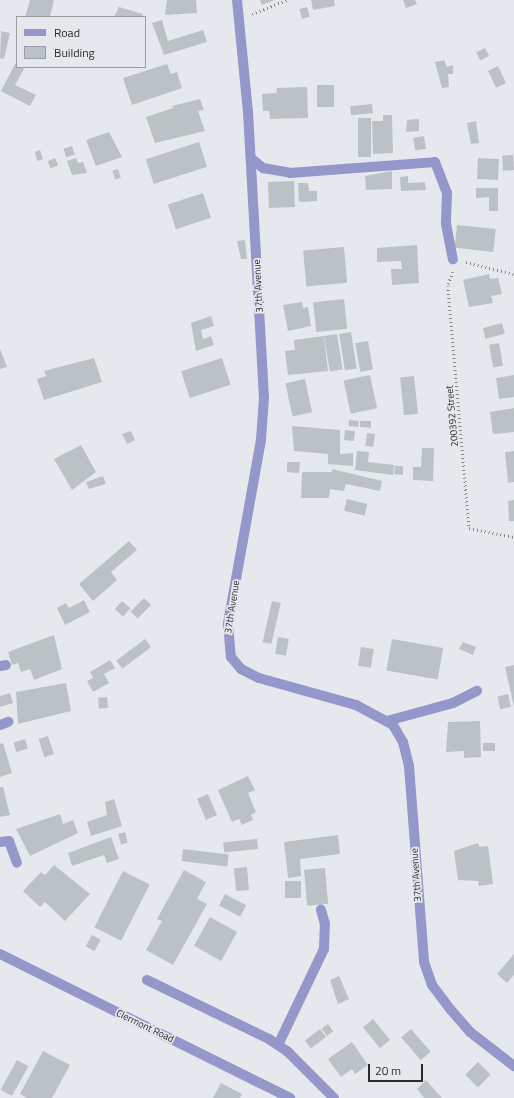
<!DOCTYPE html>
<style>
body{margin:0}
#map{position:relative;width:514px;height:1098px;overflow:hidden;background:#e5e9ee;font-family:"Titillium Web",sans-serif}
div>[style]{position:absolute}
.building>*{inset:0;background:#bbc2c5;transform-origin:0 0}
.path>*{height:2.5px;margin-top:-1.25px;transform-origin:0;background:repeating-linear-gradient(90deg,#85888b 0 1px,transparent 0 4px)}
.minor>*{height:10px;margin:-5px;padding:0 5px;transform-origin:5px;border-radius:5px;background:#9397c9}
span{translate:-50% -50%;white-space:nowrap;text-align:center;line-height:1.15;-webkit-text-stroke:3.5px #e5e9ee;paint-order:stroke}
.street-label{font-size:10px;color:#292b2d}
.legend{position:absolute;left:16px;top:16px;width:130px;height:52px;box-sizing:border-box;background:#e5e9ee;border:1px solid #9a9da1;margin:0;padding:5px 7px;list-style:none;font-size:12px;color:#292b2d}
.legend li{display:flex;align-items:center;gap:8px;height:20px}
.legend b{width:20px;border:1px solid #9a9da1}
.scale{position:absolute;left:368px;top:1064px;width:55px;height:18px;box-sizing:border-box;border:2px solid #292b2d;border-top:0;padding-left:5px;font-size:12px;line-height:14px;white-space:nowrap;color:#292b2d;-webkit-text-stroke:3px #e5e9ee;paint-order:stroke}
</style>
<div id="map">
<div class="building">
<i style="clip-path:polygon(30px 0,54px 0,50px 17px,25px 17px)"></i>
<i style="clip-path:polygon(167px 0,196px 0,197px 13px,165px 15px)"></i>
<i style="clip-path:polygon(260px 0,275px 0,262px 5px)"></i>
<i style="clip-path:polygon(311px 0,334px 0,335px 6px,313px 10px)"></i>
<i style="clip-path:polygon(403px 0,415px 0,417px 4px,406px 8px)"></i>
<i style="clip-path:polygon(119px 7px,143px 14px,142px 17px,114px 17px)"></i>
<i style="left:307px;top:7px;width:10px;height:8px;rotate:73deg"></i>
<i style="clip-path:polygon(162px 20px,168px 41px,203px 30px,207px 42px,164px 55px,152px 23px)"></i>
<i style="clip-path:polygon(1px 31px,10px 33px,4px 59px,0 58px)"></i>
<i style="left:485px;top:48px;width:9px;height:10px;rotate:63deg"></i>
<i style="clip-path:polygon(444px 60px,447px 67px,453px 65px,453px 74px,448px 74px,449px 87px,442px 88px,435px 62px)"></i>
<i style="clip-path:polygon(15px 64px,24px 69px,15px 85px,36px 95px,30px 106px,1px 91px)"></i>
<i style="clip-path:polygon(167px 64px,171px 74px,177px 72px,182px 88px,132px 105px,123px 78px)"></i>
<i style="left:498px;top:66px;width:19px;height:11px;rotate:65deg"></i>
<i style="left:334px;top:85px;width:22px;height:17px;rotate:90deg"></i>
<i style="clip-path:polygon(307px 87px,308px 118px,270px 119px,269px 111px,263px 111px,262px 94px,276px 93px,277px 88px)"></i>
<i style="clip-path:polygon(200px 99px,204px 110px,198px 111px,205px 131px,155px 143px,146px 117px,173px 108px,172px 106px)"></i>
<i style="left:372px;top:104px;width:9px;height:22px;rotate:84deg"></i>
<i style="clip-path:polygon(383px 115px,392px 115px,393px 153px,373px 154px,372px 121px,383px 121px)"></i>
<i style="left:358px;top:118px;width:13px;height:39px"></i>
<i style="clip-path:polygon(419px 119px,419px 131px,406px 132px,407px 120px)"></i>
<i style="clip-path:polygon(476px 121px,479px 143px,471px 144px,467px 123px)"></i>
<i style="clip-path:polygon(109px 132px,122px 157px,96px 166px,86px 140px)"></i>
<i style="left:424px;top:136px;width:13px;height:11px;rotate:81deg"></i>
<i style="left:199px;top:142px;width:26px;height:56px;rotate:72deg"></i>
<i style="left:72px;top:146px;width:9px;height:9px;rotate:72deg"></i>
<i style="clip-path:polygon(40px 150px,43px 159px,37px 161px,35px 152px)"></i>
<i style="left:513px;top:155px;width:15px;height:11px;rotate:86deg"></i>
<i style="left:55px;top:158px;width:8px;height:8px;rotate:67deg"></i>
<i style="clip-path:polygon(76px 158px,78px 163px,83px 162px,87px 173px,72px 175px,67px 161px)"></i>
<i style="left:478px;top:158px;width:21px;height:21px;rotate:3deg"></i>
<i style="left:118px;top:169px;width:9px;height:6px;rotate:72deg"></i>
<i style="clip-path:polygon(392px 171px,392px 189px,366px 190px,365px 176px)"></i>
<i style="clip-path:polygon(408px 176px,408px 183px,425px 182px,426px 190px,401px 191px,400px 177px)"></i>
<i style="left:294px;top:181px;width:26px;height:26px;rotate:88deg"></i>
<i style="clip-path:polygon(298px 183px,308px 183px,309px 191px,317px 191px,317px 201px,299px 202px)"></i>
<i style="clip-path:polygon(476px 188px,498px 188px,498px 211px,489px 211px,489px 197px,476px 198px)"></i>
<i style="left:203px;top:193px;width:26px;height:37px;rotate:72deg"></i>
<i style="left:457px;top:225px;width:39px;height:23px;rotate:6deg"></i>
<i style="clip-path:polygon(245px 240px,247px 259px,241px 259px,237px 241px)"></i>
<i style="clip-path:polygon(417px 245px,419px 283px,392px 285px,391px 269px,402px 269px,401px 261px,377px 262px,377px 248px)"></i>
<i style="left:344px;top:247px;width:36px;height:41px;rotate:85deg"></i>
<i style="clip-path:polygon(489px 274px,490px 279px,498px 278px,502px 294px,491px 296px,493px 303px,469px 307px,463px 280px)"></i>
<i style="left:344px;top:299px;width:30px;height:31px;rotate:84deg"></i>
<i style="clip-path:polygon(302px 302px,303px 308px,308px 307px,311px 326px,288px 331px,283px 305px)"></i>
<i style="clip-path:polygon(211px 316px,214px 326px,201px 330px,203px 339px,211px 336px,214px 345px,196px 351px,191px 323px)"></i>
<i style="left:502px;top:323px;width:11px;height:20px;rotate:75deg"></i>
<i style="left:351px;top:332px;width:37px;height:12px;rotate:81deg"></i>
<i style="left:337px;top:334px;width:36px;height:13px;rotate:81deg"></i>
<i style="clip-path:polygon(324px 336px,328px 371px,288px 375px,285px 351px,295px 350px,294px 340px)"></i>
<i style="left:368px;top:341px;width:29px;height:13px;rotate:80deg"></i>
<i style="left:499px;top:343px;width:23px;height:10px;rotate:80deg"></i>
<i style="clip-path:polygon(0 349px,7px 367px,0 369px)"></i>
<i style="clip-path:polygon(94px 358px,102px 382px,44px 400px,37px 379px,46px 376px,44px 371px)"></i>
<i style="left:222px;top:358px;width:28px;height:43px;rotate:72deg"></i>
<i style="left:370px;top:375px;width:34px;height:27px;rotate:78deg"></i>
<i style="clip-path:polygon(514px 375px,514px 397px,499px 399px,496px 378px)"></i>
<i style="left:414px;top:376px;width:38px;height:14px;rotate:84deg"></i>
<i style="left:305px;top:379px;width:34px;height:20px;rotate:78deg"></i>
<i style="clip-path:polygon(514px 408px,514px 432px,493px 434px,490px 412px)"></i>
<i style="left:349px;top:420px;width:10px;height:6px;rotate:6deg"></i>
<i style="clip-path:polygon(360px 421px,371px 421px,371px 428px,360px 427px)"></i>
<i style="clip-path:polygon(292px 426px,340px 430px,340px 454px,353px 453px,353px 466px,328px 464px,328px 454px,294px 451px)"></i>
<i style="left:345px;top:430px;width:10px;height:10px;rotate:6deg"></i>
<i style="clip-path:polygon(131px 431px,135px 440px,127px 444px,122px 434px)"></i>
<i style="left:367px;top:433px;width:8px;height:13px;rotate:7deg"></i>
<i style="clip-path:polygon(81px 445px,96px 472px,72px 490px,54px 459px)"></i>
<i style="clip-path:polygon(422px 448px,434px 448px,433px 481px,413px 480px,413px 467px,421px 467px)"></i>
<i style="clip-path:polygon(357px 451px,369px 452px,368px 462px,394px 465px,393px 475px,355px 470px)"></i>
<i style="clip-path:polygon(514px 451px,514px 482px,508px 483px,505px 452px)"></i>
<i style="clip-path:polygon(287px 462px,300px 462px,299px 473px,287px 472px)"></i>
<i style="clip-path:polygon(395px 466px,403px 466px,403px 475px,394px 474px)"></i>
<i style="clip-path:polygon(332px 469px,382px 481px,380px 491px,346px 484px,344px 491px,330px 489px,329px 498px,301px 498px,302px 472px,332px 472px)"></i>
<i style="clip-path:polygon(103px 476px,106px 484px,89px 489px,86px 482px)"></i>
<i style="left:347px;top:499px;width:21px;height:12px;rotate:14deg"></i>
<i style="clip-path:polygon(514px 500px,514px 521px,509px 521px,508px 501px)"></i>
<i style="clip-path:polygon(129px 541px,137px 550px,111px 572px,117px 580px,93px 601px,79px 584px)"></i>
<i style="left:144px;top:598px;width:10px;height:19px;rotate:45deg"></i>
<i style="clip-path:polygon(84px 600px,90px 612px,65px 625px,57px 608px,66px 603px,69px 608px)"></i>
<i style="left:122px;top:601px;width:11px;height:11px;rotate:41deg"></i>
<i style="left:272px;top:601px;width:9px;height:42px;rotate:13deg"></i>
<i style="clip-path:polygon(54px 635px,62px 669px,34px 680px,30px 669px,21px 672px,18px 663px,12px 665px,8px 652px)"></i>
<i style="left:278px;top:637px;width:11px;height:17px;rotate:10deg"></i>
<i style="left:145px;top:639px;width:10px;height:36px;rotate:53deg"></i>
<i style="left:392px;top:639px;width:52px;height:32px;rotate:10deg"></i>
<i style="clip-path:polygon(463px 642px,476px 647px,473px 655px,459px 649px)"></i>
<i style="left:361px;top:647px;width:13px;height:19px;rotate:9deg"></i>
<i style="clip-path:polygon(110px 660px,115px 668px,104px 674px,109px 683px,93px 692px,87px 681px,93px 678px,90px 672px)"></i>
<i style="clip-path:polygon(514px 665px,514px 707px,505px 667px)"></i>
<i style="clip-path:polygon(66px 683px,71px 711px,18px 724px,16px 692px)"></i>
<i style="clip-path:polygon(10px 693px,13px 703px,0 707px,0 696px)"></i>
<i style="left:508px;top:694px;width:13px;height:11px;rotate:77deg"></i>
<i style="left:107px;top:697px;width:11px;height:9px;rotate:85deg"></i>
<i style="clip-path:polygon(480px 721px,481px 757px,464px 758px,464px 751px,446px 752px,448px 722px)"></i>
<i style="left:48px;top:736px;width:19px;height:10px;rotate:72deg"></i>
<i style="left:25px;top:739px;width:10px;height:12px;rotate:73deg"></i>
<i style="clip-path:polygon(3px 743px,12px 773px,0 777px,0 744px)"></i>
<i style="left:483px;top:743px;width:12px;height:8px"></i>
<i style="clip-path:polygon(248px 776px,255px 790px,248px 793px,256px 812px,251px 815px,253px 820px,242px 825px,239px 819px,232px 822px,218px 790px)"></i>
<i style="clip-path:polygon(0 787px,3px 787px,10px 815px,0 817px)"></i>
<i style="left:208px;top:794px;width:23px;height:12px;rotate:67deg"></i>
<i style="clip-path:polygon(114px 799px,122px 826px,91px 836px,87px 822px,107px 815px,105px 802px)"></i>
<i style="clip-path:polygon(60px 814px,63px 824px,73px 820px,78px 833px,30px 856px,16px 829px)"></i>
<i style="left:125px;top:832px;width:11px;height:7px;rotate:75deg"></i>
<i style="clip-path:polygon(338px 835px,340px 854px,300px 859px,301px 876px,288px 878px,284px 842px)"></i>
<i style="clip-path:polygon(111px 837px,119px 859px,107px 863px,104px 855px,72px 866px,68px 853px)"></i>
<i style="left:257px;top:839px;width:10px;height:34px;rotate:84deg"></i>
<i style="clip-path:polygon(478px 843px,479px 847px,488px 846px,493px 884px,479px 886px,478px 881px,458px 880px,454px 851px)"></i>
<i style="left:183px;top:849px;width:46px;height:12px;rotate:7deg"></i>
<i style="clip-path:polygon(54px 865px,90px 894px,65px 921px,45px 902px,40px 907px,23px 891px,41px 872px,45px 875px)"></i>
<i style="left:247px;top:867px;width:23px;height:13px;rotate:85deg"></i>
<i style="left:325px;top:868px;width:36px;height:21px;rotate:85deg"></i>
<i style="clip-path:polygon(184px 870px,206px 882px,197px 899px,207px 904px,173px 965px,146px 950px,162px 921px,157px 919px)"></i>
<i style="left:123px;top:871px;width:30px;height:63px;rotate:27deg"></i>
<i style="left:285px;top:881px;width:16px;height:17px"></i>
<i style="left:225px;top:894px;width:24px;height:13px;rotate:28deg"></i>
<i style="left:210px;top:917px;width:31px;height:33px;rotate:29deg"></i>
<i style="left:92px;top:935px;width:10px;height:13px;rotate:29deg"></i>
<i style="clip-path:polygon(514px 954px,514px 975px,507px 983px,497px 974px)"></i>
<i style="clip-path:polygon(339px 976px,349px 999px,338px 1004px,330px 980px)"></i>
<i style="left:373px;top:1019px;width:27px;height:13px;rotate:51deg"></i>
<i style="left:328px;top:1024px;width:9px;height:8px;rotate:54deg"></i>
<i style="left:320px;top:1029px;width:10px;height:19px;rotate:53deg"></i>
<i style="left:411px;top:1029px;width:30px;height:13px;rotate:49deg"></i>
<i style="clip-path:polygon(352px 1042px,368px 1065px,355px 1074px,352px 1069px,341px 1077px,328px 1059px)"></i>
<i style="clip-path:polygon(43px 1051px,70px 1065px,52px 1098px,27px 1098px,20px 1094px)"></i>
<i style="left:17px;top:1060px;width:13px;height:34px;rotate:29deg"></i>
<i style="left:478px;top:1062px;width:18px;height:18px;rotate:45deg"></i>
<i style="clip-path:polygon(426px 1080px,442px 1098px,424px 1098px,417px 1089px)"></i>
<i style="clip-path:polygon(221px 1083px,242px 1094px,240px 1098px,213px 1098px)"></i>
</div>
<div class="path">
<i style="left:252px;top:14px;width:38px;rotate:-22deg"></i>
<i style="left:466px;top:262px;width:49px;rotate:14deg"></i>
<i style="left:453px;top:272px;width:15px;rotate:110deg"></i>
<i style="left:448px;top:286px;width:243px;rotate:85deg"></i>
<i style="left:469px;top:528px;width:46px;rotate:11.3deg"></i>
</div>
<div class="minor">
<i style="left:237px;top:0;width:113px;rotate:84.4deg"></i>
<i style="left:248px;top:112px;width:285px;rotate:86.8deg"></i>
<i style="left:264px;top:397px;width:43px;rotate:94deg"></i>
<i style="left:261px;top:440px;width:187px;rotate:100.2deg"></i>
<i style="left:228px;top:624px;width:33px;rotate:85deg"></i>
<i style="left:231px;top:657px;width:16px;rotate:50deg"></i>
<i style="left:241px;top:669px;width:20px;rotate:27deg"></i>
<i style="left:259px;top:678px;width:101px;rotate:15.6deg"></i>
<i style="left:356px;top:705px;width:42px;rotate:28.4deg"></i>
<i style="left:393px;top:725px;width:20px;rotate:60deg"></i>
<i style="left:403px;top:742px;width:25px;rotate:76deg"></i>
<i style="left:409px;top:766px;width:197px;rotate:85.6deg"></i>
<i style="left:424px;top:962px;width:24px;rotate:71deg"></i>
<i style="left:432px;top:985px;width:31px;rotate:53deg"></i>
<i style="left:451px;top:1010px;width:29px;rotate:49deg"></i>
<i style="left:470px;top:1032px;width:56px;rotate:37.7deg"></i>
<i style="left:251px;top:158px;width:16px;rotate:40deg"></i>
<i style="left:263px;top:168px;width:27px;rotate:10deg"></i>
<i style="left:290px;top:173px;width:145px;rotate:-4.3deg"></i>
<i style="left:435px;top:162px;width:33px;rotate:69deg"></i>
<i style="left:447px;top:193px;width:31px;rotate:92deg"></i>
<i style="left:446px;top:224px;width:36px;rotate:79deg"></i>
<i style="left:0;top:666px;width:6px;rotate:-9deg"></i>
<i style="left:387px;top:721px;width:68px;rotate:-15.3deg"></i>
<i style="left:453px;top:703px;width:27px;rotate:-27deg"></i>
<i style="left:0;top:725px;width:9px;rotate:-21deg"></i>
<i style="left:0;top:842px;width:9px;rotate:-6deg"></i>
<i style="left:9px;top:841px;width:23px;rotate:70deg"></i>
<i style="left:0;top:954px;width:324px;rotate:26.4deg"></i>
<i style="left:147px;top:980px;width:136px;rotate:25.8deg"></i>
<i style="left:269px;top:1039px;width:23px;rotate:34deg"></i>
<i style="left:288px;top:1052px;width:65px;rotate:45deg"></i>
<i style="left:278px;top:1045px;width:106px;rotate:-64.4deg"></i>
<i style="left:324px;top:949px;width:25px;rotate:-88deg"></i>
<i style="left:325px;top:924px;width:15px;rotate:-106deg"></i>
</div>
<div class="street-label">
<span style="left:258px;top:286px;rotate:-93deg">37th Avenue</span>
<span style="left:452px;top:416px;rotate:-95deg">200392 Street</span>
<span style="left:232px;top:607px;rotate:-81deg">37th Avenue</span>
<span style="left:416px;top:875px;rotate:-94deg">37th Avenue</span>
<span style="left:145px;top:1026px;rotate:26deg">Clermont Road</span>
</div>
<ul class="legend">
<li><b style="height:5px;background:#9397c9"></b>Road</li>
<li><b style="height:11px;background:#bbc2c5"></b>Building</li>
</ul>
<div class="scale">20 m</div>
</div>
